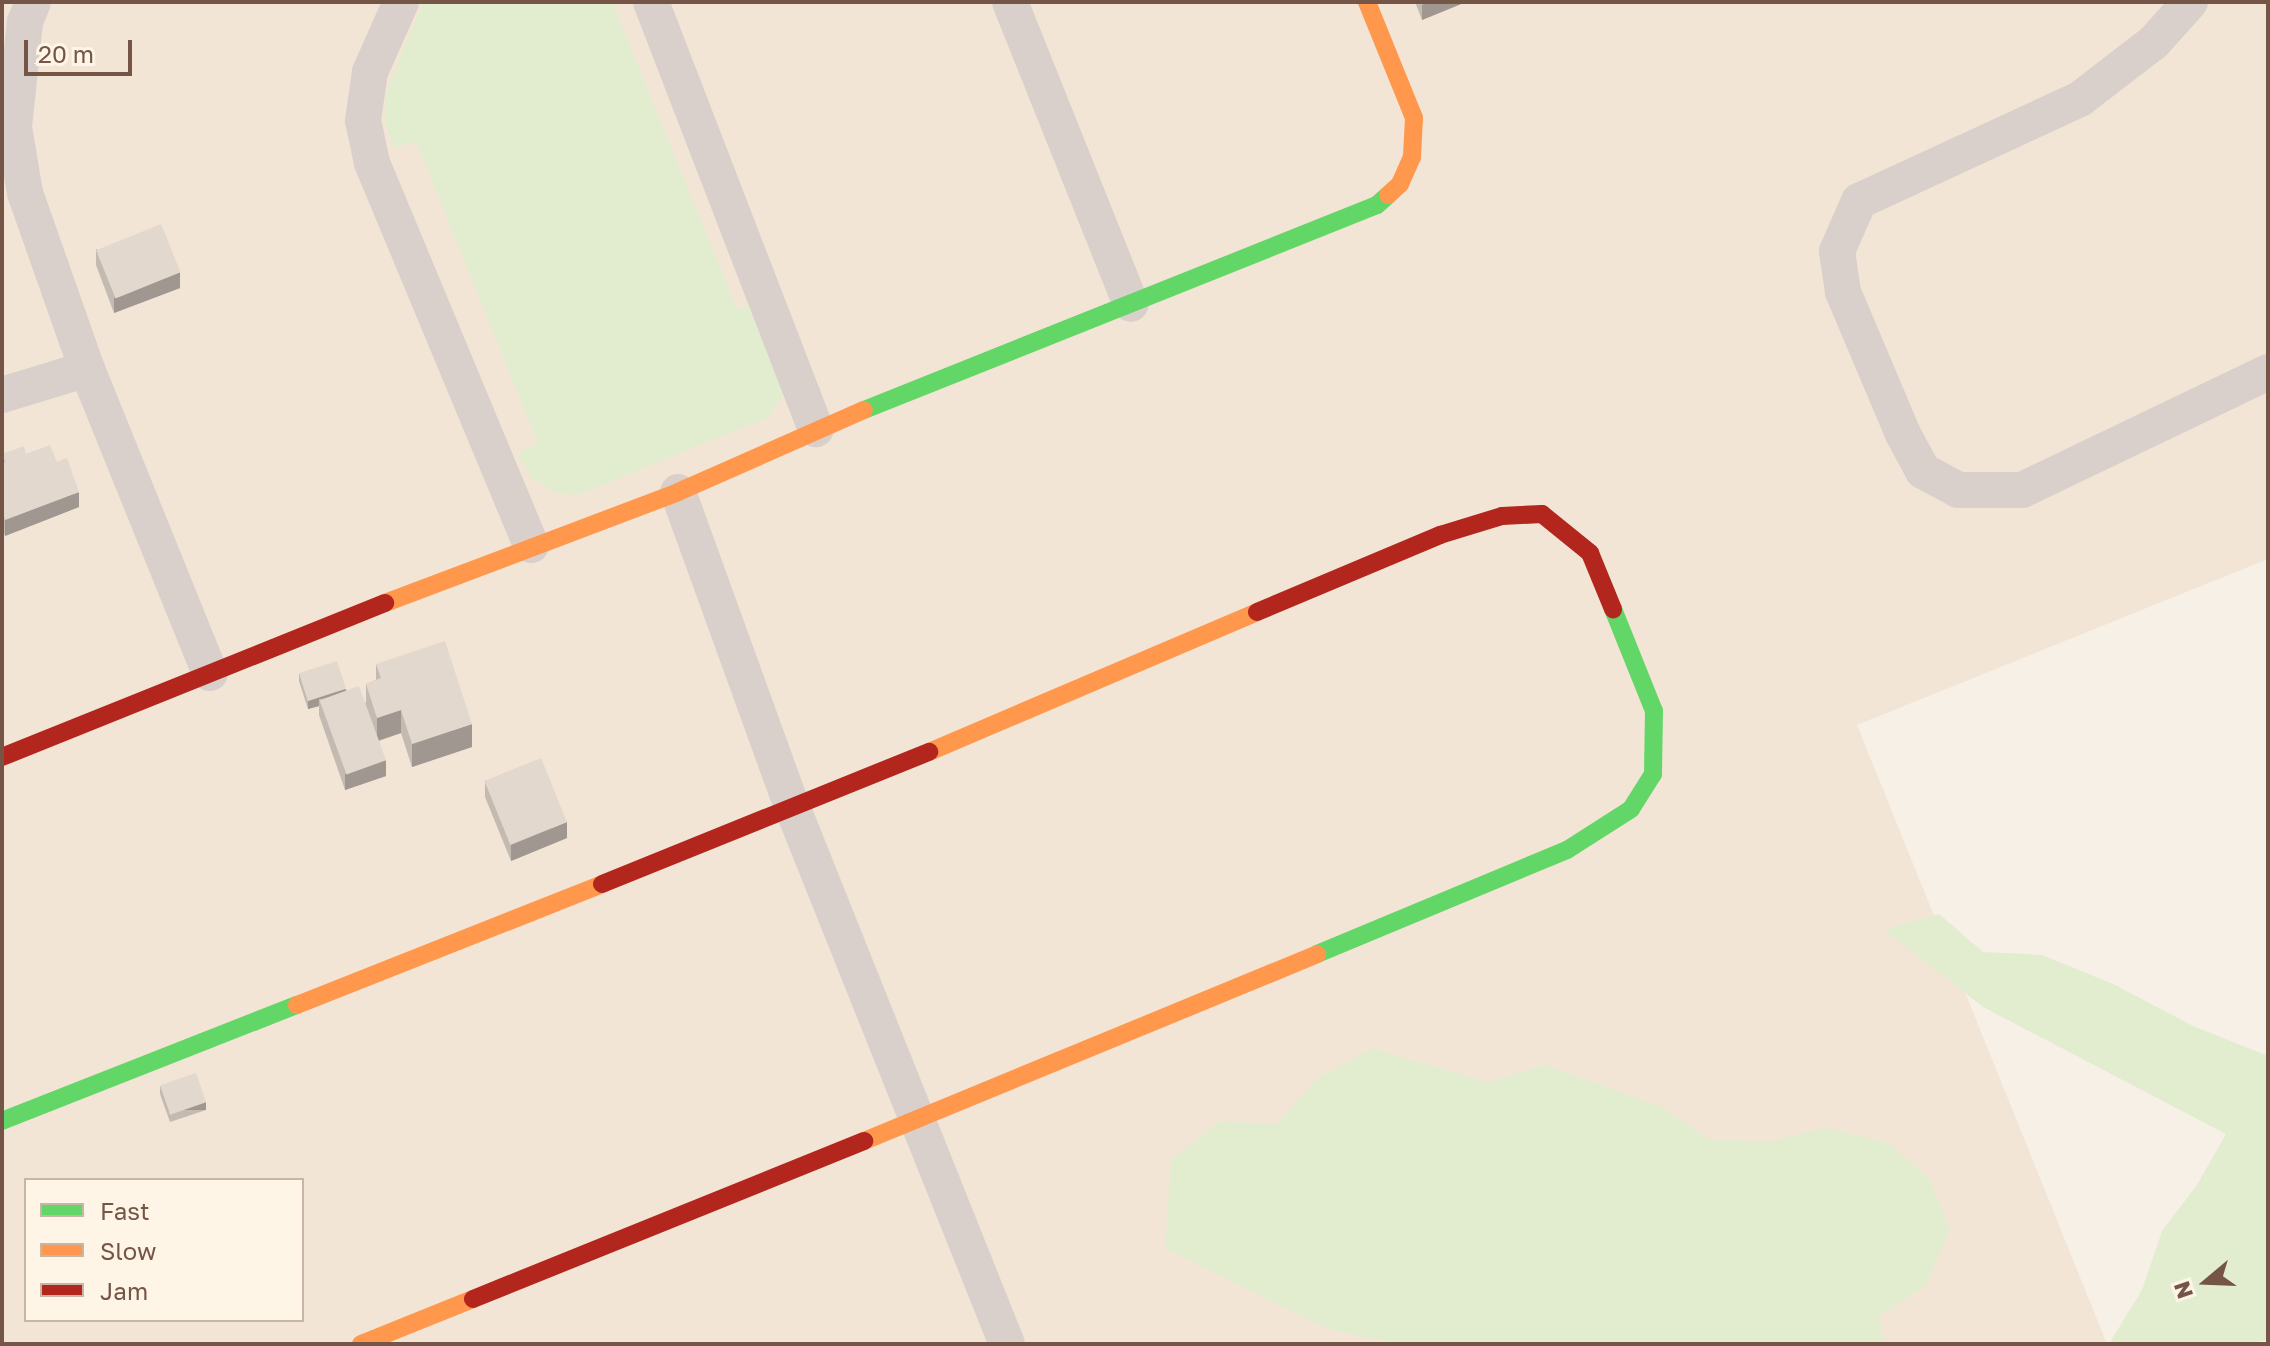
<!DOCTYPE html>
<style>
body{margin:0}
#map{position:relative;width:2270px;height:1346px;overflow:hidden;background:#f6f0e6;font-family:"Golos Text",sans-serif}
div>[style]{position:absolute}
.residential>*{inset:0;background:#f2e5d5}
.green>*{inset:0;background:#e2edd0}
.street>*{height:36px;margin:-18px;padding:0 18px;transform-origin:18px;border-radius:18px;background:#d9d0cb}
.fast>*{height:18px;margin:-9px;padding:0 9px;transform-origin:9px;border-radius:9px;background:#63d668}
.slow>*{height:18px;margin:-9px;padding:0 9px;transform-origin:9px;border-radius:9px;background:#ff974d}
.jam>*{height:18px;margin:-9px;padding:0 9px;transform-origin:9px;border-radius:9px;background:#b3261e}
.wall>*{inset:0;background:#c3bab1}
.shaded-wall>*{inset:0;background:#9f9790;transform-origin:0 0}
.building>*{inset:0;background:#e3d8ce;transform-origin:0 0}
span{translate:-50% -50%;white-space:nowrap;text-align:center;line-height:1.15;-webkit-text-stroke:7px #fff5e6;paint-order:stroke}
.frame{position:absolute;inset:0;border:4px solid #745546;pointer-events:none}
.legend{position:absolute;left:24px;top:1178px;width:280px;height:144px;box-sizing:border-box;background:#fff5e6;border:2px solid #c7b5a6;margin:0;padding:10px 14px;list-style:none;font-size:24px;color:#745546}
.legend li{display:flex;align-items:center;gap:16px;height:40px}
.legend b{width:40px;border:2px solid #c7b5a6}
.north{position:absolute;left:2166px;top:1242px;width:80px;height:80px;-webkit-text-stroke:6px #fff5e6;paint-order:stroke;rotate:251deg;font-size:22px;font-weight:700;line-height:32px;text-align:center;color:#745546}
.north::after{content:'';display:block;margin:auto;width:28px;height:36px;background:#745546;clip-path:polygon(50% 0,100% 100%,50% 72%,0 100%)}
.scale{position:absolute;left:24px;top:40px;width:108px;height:36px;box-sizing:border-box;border:4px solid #745546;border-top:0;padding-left:10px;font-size:24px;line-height:28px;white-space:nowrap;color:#745546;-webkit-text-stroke:6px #fff5e6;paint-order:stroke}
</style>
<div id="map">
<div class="residential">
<i style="clip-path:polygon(evenodd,2px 2px,2268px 2px,2268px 559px,1857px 725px,2107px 1344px,2px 1344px,2px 2px,26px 1180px,302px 1180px,302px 1320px,26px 1320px,26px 1180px)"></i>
</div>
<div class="green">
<i style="clip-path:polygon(423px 2px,612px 2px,737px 309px,758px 302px,784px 394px,769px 417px,578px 495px,553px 492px,531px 477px,517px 453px,538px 443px,416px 141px,394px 148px,385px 122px,386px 93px)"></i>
<i style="clip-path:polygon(1939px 914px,1983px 952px,2042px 955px,2113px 984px,2193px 1026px,2268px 1056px,2268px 1340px,2245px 1344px,2109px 1344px,2142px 1290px,2162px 1231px,2197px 1185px,2226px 1134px,1983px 1007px,1884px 930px)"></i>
<i style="clip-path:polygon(1371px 1048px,1487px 1082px,1545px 1065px,1660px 1106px,1711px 1140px,1770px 1141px,1826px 1128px,1886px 1142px,1930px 1179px,1950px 1230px,1926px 1285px,1879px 1316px,1884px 1344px,1402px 1344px,1330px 1330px,1165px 1248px,1171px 1160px,1219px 1122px,1278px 1123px,1317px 1079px)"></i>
</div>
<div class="street">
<i style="left:33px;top:2px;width:22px;rotate:112deg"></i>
<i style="left:25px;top:22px;width:106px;rotate:96deg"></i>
<i style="left:14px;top:127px;width:67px;rotate:80.5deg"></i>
<i style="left:25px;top:193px;width:187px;rotate:70.6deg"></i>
<i style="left:87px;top:369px;width:328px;rotate:68deg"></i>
<i style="left:401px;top:2px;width:77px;rotate:113.9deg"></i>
<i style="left:370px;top:72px;width:49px;rotate:98.3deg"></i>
<i style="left:363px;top:120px;width:44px;rotate:78.2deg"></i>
<i style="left:372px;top:163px;width:414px;rotate:67.4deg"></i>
<i style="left:651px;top:2px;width:458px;rotate:68.9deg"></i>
<i style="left:1010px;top:2px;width:325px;rotate:68.2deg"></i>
<i style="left:2190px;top:2px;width:54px;rotate:132deg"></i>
<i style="left:2154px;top:42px;width:93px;rotate:142.4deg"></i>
<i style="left:2080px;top:99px;width:243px;rotate:155.2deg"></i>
<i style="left:1859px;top:201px;width:55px;rotate:113.7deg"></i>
<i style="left:1837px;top:251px;width:41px;rotate:81.7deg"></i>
<i style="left:1843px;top:292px;width:154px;rotate:67.1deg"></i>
<i style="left:1903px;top:434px;width:42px;rotate:61.6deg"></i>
<i style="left:1923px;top:471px;width:40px;rotate:28deg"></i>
<i style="left:1958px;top:490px;width:64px"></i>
<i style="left:2022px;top:490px;width:273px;rotate:-25.6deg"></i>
<i style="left:2px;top:395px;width:89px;rotate:-17deg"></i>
<i style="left:678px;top:492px;width:337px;rotate:70.1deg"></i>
<i style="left:793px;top:809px;width:576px;rotate:68.2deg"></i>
</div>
<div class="fast">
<i style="left:864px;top:410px;width:552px;rotate:-21.78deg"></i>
<i style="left:1377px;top:205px;width:15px;rotate:-42deg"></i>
<i style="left:1317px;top:954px;width:271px;rotate:-22.6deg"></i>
<i style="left:1567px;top:850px;width:76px;rotate:-32.6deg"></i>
<i style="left:1631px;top:809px;width:41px;rotate:-57.8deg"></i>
<i style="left:1653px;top:774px;width:63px;rotate:-89.1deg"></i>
<i style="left:1654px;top:711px;width:110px;rotate:-111.9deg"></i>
<i style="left:2px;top:1121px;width:317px;rotate:-21.5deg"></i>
</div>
<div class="slow">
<i style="left:1367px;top:2px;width:125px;rotate:67.9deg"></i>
<i style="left:1414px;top:118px;width:39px;rotate:93deg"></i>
<i style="left:1412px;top:157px;width:30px;rotate:114deg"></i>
<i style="left:1400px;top:184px;width:16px;rotate:137deg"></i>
<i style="left:385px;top:603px;width:313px;rotate:-20.7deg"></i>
<i style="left:678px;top:492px;width:203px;rotate:-23.8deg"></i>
<i style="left:929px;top:752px;width:357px;rotate:-23.1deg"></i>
<i style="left:297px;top:1005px;width:328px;rotate:-21.6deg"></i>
<i style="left:864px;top:1141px;width:490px;rotate:-22.4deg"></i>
<i style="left:361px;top:1344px;width:121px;rotate:-21.9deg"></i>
</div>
<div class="jam">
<i style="left:1257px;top:612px;width:199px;rotate:-22.8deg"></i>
<i style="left:1440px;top:535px;width:65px;rotate:-17deg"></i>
<i style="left:1502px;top:516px;width:40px;rotate:-2.9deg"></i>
<i style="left:1542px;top:514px;width:62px;rotate:39.1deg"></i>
<i style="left:1590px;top:553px;width:61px;rotate:67.7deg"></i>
<i style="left:2px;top:757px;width:413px;rotate:-21.9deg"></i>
<i style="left:602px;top:884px;width:353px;rotate:-22deg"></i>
<i style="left:473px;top:1299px;width:422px;rotate:-22deg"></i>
</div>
<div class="wall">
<i style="clip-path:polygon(1415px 2px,1466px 2px,1422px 20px)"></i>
<i style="clip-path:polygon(96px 249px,180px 288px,114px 313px,96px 265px)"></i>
<i style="clip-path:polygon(2px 454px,26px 454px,57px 462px,79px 507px,5px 536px,2px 528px)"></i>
<i style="clip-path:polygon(376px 664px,472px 747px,412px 767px,401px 733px,379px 741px,386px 776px,345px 790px,319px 715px,319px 706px,308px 709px,299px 681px,299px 673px,346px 690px,366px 703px,366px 684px,376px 680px)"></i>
<i style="clip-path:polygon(485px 781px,567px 838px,511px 861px,485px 797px)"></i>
<i style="clip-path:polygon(160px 1086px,206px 1110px,170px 1122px,160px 1094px)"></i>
</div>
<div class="shaded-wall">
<i style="clip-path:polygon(1428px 2px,1466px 2px,1422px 20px,1422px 5px)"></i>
<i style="clip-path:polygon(180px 272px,180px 288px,114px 313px,114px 298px)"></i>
<i style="clip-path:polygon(79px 492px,79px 507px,5px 536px,5px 520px)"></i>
<i style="clip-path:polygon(346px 689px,346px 697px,319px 699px,319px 706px,308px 709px,308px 701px)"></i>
<i style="clip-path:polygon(401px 710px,401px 733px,377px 741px,377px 718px)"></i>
<i style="clip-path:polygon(472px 724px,472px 747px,412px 767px,412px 744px)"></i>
<i style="clip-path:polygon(386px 760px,386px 776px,345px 790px,345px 774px)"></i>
<i style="clip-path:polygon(567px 822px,567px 838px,511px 861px,511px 845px)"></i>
<i style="left:206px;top:1102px;width:8px;height:38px;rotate:90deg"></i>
</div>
<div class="building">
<i style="left:161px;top:224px;width:52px;height:70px;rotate:68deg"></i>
<i style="clip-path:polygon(50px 445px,57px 462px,67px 458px,79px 492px,5px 520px,2px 512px,2px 463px,5px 462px,2px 454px,24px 446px,26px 454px)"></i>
<i style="clip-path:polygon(445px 641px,472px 724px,412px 744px,401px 710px,377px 718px,366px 684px,381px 678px,376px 664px)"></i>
<i style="left:337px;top:661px;width:29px;height:40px;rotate:72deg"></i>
<i style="left:359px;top:686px;width:79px;height:42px;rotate:70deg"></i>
<i style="left:541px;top:758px;width:69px;height:61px;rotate:68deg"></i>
<i style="left:196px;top:1073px;width:31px;height:38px;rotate:71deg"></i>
</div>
<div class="frame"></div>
<ul class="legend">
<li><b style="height:10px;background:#63d668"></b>Fast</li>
<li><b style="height:10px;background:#ff974d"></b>Slow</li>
<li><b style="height:10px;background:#b3261e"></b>Jam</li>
</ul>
<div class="north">N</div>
<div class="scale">20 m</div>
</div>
